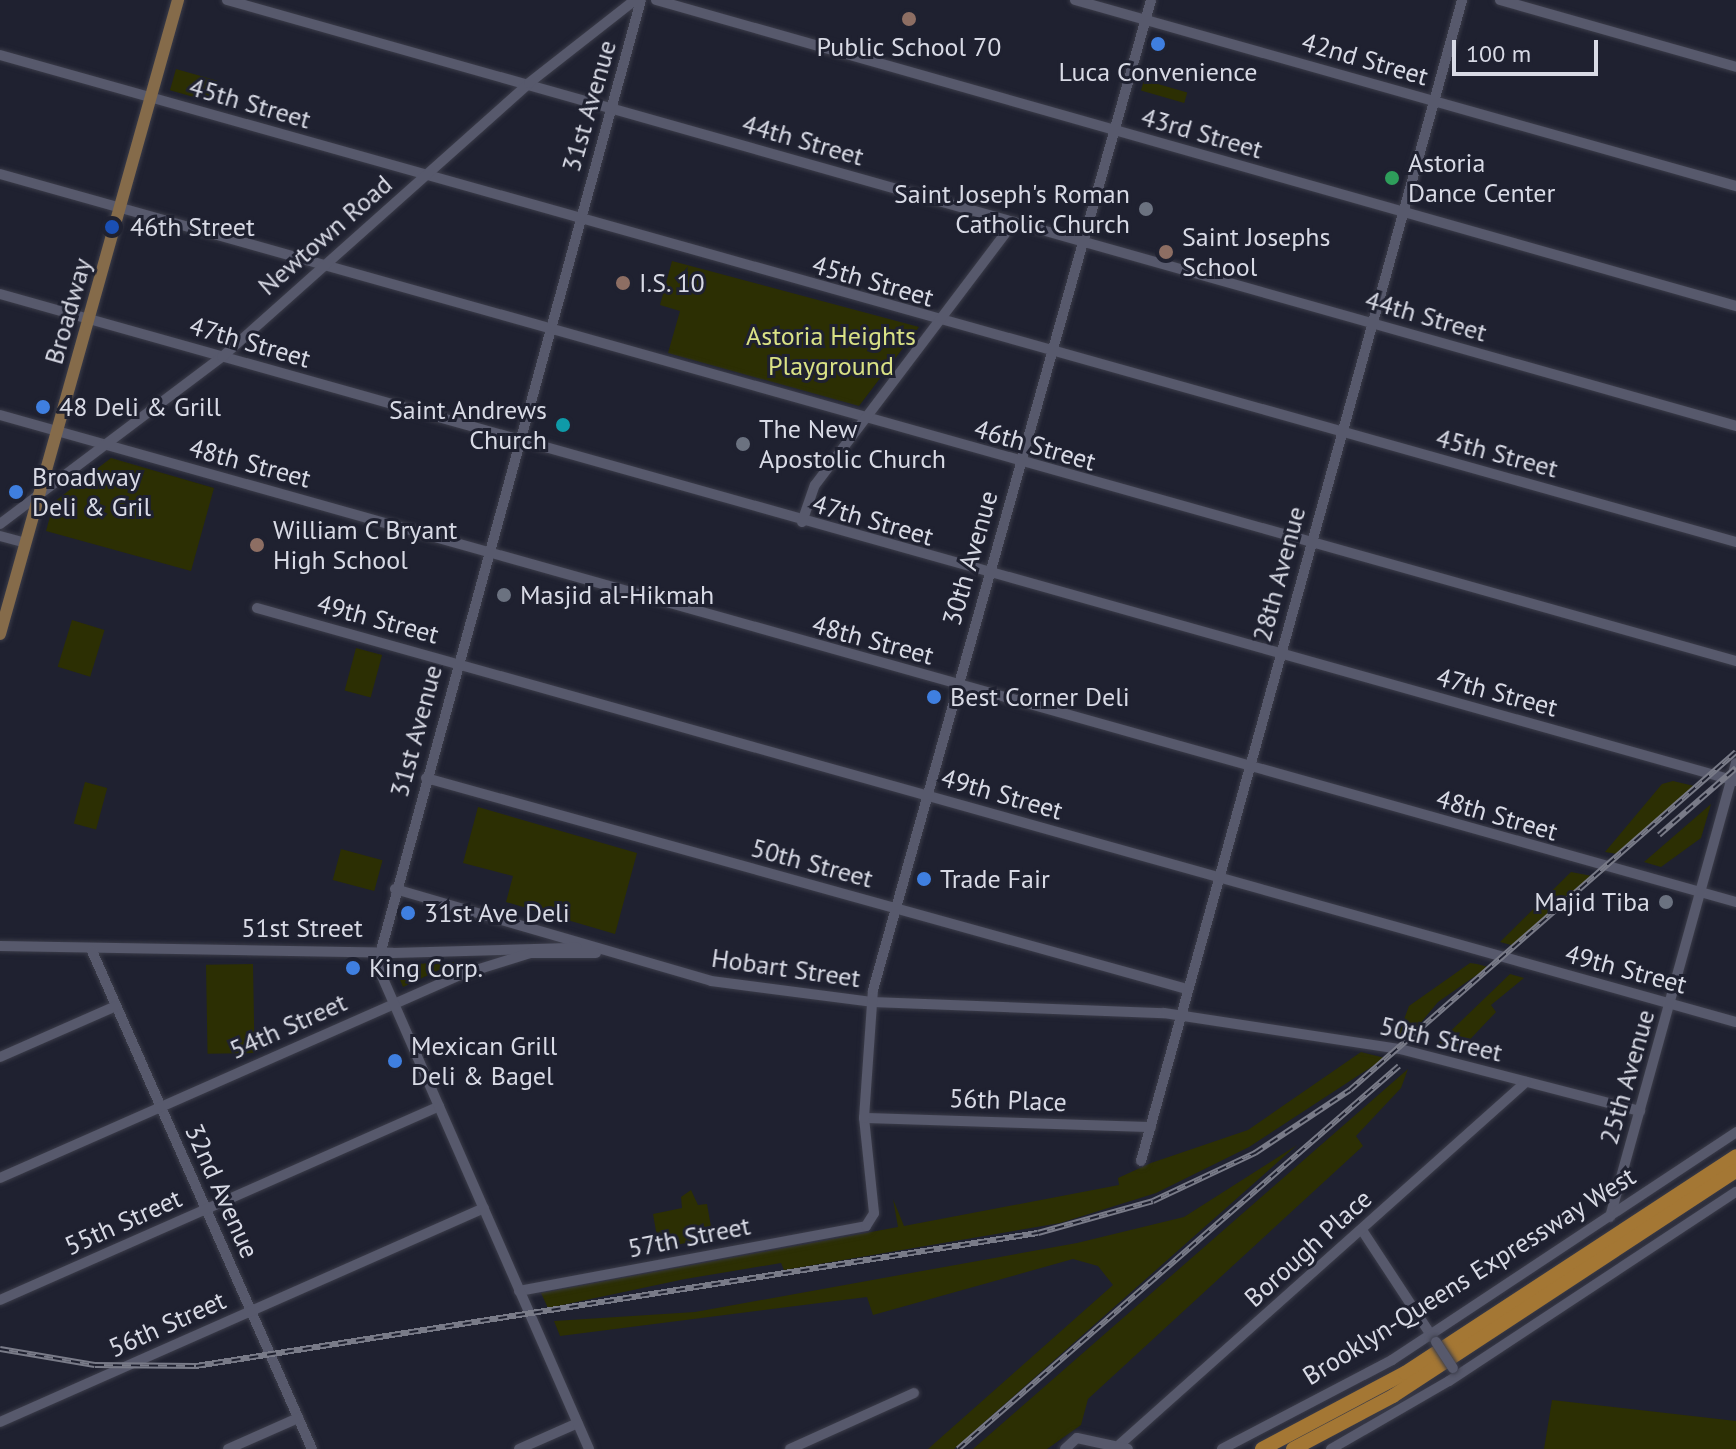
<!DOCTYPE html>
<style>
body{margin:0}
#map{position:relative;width:1736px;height:1449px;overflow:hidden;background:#1f2130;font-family:"PT Sans",sans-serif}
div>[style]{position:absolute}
.green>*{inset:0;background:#2c2f03;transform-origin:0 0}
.roads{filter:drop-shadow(0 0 2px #3b3c49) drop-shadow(0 0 2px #3b3c49)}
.minor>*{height:10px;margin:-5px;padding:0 5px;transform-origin:5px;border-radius:5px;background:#57596c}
.major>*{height:12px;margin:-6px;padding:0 6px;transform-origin:6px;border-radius:6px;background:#856b4a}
.highway>*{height:14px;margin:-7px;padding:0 7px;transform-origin:7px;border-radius:7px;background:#a47734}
.rail>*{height:6px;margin-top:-3px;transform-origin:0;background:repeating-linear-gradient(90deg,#1f2130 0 9px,#797b88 0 18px);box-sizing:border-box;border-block:2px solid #797b88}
.bridges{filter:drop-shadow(0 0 2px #3b3c49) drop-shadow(0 0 2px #3b3c49)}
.minor-bridge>*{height:10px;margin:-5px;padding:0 5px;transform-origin:5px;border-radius:5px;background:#57596c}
.dots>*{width:22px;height:22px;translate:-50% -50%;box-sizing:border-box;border:4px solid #1f2130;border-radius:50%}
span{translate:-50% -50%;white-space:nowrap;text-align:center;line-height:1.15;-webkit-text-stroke:6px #1f2130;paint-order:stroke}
.poi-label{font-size:26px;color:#d8dae5}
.left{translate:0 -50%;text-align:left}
.right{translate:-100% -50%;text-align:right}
.street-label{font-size:26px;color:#d8dae5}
.park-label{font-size:26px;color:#d9e185}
.scale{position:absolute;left:1452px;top:40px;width:146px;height:36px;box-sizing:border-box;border:4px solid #d8dae5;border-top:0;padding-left:10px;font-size:24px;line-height:28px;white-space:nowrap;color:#d8dae5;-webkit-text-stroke:6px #1f2130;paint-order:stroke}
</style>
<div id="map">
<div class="green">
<i style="left:176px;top:69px;width:43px;height:22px;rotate:16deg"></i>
<i style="left:1144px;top:80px;width:45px;height:11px;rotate:16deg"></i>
<i style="clip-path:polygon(672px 261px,919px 327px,859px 406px,668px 353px,680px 311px,660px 305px)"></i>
<i style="clip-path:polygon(111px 458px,214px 488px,191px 571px,46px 531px,54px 502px)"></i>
<i style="left:72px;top:620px;width:34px;height:49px;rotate:17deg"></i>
<i style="left:356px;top:648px;width:27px;height:44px;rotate:15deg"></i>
<i style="clip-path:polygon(1673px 781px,1694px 786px,1617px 854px,1605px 852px,1662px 784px)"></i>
<i style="left:85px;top:782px;width:23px;height:43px;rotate:15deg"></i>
<i style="clip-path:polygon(1711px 804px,1701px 838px,1661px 867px,1644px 862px)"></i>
<i style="clip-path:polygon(478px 807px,637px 853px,615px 934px,506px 902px,513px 876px,463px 863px)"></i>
<i style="left:341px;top:849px;width:43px;height:32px;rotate:15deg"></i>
<i style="clip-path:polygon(1571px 872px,1592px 876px,1515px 946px,1500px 942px)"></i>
<i style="clip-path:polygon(456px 962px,403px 987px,394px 965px)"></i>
<i style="clip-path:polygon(1470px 963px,1477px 964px,1488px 967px,1438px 1002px,1409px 1037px,1399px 1033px,1409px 1006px)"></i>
<i style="left:253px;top:964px;width:89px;height:47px;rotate:89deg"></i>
<i style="clip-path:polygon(1510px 974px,1524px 978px,1491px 1005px,1496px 1012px,1458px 1052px,1434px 1047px)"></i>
<i style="clip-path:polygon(1361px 1052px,1385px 1058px,1249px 1147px,1156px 1193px,1060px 1223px,784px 1270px,781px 1263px,685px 1279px,548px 1308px,541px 1293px,898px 1227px,893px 1199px,904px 1226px,1119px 1185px,1118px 1178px,1151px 1163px,1248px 1130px)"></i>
<i style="clip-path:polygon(1408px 1069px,1401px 1088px,1356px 1136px,1363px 1146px,1088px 1399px,1081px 1425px,1047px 1449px,973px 1449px)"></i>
<i style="clip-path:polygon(1297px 1145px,954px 1449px,928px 1449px,1113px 1285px,1098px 1266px,1073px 1259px,873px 1315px,867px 1297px,560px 1336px,554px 1321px,695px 1312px,1077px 1243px,1184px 1217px)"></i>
<i style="clip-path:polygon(691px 1190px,698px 1205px,707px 1204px,713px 1238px,659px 1248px,653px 1214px,682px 1208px,681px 1197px)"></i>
<i style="clip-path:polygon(1552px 1400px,1736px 1421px,1736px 1449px,1544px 1449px)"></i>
</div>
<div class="roads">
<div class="minor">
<i style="left:227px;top:0;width:1568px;rotate:15.76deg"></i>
<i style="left:656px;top:0;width:1123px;rotate:15.82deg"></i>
<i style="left:1075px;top:0;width:687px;rotate:15.72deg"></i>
<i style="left:1500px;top:0;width:245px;rotate:15.8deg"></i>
<i style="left:0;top:55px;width:1803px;rotate:15.67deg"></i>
<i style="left:0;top:174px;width:1803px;rotate:15.67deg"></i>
<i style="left:0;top:294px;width:1803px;rotate:15.67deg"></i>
<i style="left:0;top:415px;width:1803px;rotate:15.67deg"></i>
<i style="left:802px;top:522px;width:39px;rotate:-71deg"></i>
<i style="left:815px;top:485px;width:330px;rotate:-52.9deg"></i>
<i style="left:0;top:524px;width:278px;rotate:-37deg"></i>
<i style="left:222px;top:357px;width:411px;rotate:-41.7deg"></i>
<i style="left:529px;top:83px;width:135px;rotate:-38.1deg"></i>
<i style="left:0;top:536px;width:27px;rotate:15deg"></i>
<i style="left:257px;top:608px;width:1536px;rotate:15.64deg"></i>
<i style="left:426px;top:778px;width:790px;rotate:15.5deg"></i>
<i style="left:395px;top:889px;width:329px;rotate:16.2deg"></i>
<i style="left:711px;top:981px;width:162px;rotate:7.4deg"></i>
<i style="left:872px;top:1002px;width:292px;rotate:2.2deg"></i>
<i style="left:1164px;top:1013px;width:239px;rotate:8.7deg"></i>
<i style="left:1400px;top:1049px;width:248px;rotate:14.5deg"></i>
<i style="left:0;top:946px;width:393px;rotate:1deg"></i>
<i style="left:393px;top:953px;width:184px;rotate:-1.6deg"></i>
<i style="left:92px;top:951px;width:544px;rotate:66.17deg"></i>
<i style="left:0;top:1057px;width:127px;rotate:-23.7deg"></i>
<i style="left:864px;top:1118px;width:287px;rotate:1.8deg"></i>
<i style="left:1141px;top:1161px;width:1205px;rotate:-74.54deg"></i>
<i style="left:0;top:1178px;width:503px;rotate:-23.81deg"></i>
<i style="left:460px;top:975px;width:73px;rotate:-17.4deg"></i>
<i style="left:530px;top:953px;width:66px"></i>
<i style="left:1610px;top:1217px;width:471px;rotate:-74.5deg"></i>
<i style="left:1362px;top:1230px;width:129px;rotate:56.7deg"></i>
<i style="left:519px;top:1291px;width:353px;rotate:-10.6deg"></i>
<i style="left:866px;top:1226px;width:15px;rotate:-58deg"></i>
<i style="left:874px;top:1213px;width:96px;rotate:-96deg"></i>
<i style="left:864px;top:1118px;width:128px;rotate:-86deg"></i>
<i style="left:873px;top:990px;width:1028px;rotate:-74.31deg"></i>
<i style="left:0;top:1300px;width:480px;rotate:-23.8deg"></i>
<i style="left:0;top:1422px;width:529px;rotate:-23.85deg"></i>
<i style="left:1118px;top:1446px;width:547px;rotate:-41.74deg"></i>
<i style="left:228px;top:1449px;width:77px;rotate:-23.9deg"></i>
<i style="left:519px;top:1449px;width:64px;rotate:-23.8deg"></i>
<i style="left:589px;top:1449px;width:528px;rotate:-113.65deg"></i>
<i style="left:377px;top:965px;width:1000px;rotate:-74.7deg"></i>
<i style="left:790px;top:1449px;width:136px;rotate:-24.3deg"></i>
<i style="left:1065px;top:1449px;width:16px;rotate:-43deg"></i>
<i style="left:1077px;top:1438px;width:52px;rotate:12.2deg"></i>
<i style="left:1222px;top:1449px;width:192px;rotate:-27.6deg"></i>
<i style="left:1392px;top:1360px;width:413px;rotate:-33.5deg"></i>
<i style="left:1331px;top:1449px;width:136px;rotate:-30deg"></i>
<i style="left:1449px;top:1381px;width:344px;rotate:-33.4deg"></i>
</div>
<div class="major">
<i style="left:0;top:634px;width:659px;rotate:-74.32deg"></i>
</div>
<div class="highway">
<i style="left:1262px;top:1449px;width:162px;rotate:-28deg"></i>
<i style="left:1405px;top:1373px;width:396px;rotate:-33.2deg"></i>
<i style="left:1293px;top:1449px;width:113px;rotate:-27.9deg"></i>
<i style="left:1393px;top:1396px;width:410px;rotate:-33.3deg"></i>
</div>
</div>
<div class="rail">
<i style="left:1659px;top:835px;width:102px;rotate:-41deg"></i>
<i style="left:0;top:1349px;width:96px;rotate:9.6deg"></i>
<i style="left:95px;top:1365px;width:101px;rotate:0.6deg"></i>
<i style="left:196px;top:1366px;width:852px;rotate:-8.98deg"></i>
<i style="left:1038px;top:1233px;width:119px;rotate:-15.5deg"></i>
<i style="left:1153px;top:1201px;width:113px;rotate:-25.2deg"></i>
<i style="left:1255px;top:1153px;width:114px;rotate:-33.6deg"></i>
<i style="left:1350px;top:1090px;width:513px;rotate:-41.21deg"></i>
<i style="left:958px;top:1449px;width:584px;rotate:-40.97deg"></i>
</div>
<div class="bridges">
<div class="minor-bridge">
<i style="left:1436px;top:1342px;width:31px;rotate:57deg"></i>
</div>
</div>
<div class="dots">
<i style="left:909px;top:19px;background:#8d6e63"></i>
<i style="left:1158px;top:44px;background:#3f7fe0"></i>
<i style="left:1392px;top:178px;background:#2e9e5b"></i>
<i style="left:1146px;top:209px;background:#6b7280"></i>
<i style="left:112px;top:227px;background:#1a4fb4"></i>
<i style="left:1166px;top:252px;background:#8d6e63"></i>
<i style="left:623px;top:283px;background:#8d6e63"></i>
<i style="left:43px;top:407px;background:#3f7fe0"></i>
<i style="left:563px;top:425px;background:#0f9aa8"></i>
<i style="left:743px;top:444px;background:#6b7280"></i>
<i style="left:16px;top:492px;background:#3f7fe0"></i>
<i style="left:257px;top:545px;background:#8d6e63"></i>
<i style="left:504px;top:595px;background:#6b7280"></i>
<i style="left:934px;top:697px;background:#3f7fe0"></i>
<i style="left:924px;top:879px;background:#3f7fe0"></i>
<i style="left:1666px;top:902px;background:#6b7280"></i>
<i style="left:408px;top:913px;background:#3f7fe0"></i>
<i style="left:353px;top:968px;background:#3f7fe0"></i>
<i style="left:395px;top:1061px;background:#3f7fe0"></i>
</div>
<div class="poi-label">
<span style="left:909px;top:47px">Public School 70</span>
<span style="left:1158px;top:72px">Luca Convenience</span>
<span class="left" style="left:1408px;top:178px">Astoria<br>Dance Center</span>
<span class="right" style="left:1130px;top:209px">Saint Joseph's Roman<br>Catholic Church</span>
<span class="left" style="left:130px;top:227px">46th Street</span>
<span class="left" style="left:1182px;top:252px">Saint Josephs<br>School</span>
<span class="left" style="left:639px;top:283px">I.S. 10</span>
<span class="left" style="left:59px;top:407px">48 Deli &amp; Grill</span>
<span class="right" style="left:547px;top:425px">Saint Andrews<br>Church</span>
<span class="left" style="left:759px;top:444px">The New<br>Apostolic Church</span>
<span class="left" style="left:32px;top:492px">Broadway<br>Deli &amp; Gril</span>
<span class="left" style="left:273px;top:545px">William C Bryant<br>High School</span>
<span class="left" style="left:520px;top:595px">Masjid al-Hikmah</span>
<span class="left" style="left:950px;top:697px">Best Corner Deli</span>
<span class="left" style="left:940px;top:879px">Trade Fair</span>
<span class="right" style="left:1650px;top:902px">Majid Tiba</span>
<span class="left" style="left:424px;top:913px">31st Ave Deli</span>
<span class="left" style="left:369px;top:968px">King Corp.</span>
<span class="left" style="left:411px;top:1061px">Mexican Grill<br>Deli &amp; Bagel</span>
</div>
<div class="street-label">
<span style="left:1365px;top:59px;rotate:16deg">42nd Street</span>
<span style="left:250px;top:103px;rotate:16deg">45th Street</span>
<span style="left:589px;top:106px;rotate:-74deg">31st Avenue</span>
<span style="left:1202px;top:133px;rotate:16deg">43rd Street</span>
<span style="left:803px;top:140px;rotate:16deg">44th Street</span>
<span style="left:325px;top:235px;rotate:-41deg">Newtown Road</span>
<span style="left:873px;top:281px;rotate:16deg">45th Street</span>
<span style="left:68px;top:311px;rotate:-74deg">Broadway</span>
<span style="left:1426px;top:316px;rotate:16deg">44th Street</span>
<span style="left:250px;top:342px;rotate:16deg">47th Street</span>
<span style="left:1035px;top:445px;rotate:16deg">46th Street</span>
<span style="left:1497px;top:453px;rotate:15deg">45th Street</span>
<span style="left:250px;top:463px;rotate:15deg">48th Street</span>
<span style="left:873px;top:520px;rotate:16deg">47th Street</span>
<span style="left:970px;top:558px;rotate:-74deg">30th Avenue</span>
<span style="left:1279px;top:574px;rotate:-75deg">28th Avenue</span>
<span style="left:378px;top:619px;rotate:15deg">49th Street</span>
<span style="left:873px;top:640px;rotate:15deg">48th Street</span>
<span style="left:1497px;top:692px;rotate:15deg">47th Street</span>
<span style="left:416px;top:731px;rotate:-75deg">31st Avenue</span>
<span style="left:1002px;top:794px;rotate:16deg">49th Street</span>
<span style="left:1497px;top:815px;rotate:16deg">48th Street</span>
<span style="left:812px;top:863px;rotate:15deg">50th Street</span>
<span style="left:302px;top:928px">51st Street</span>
<span style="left:786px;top:968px;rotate:8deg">Hobart Street</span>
<span style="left:1626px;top:969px;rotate:15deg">49th Street</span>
<span style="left:288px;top:1026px;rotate:-24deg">54th Street</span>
<span style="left:1441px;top:1039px;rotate:13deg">50th Street</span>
<span style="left:1627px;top:1077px;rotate:-74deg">25th Avenue</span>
<span style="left:1008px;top:1100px;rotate:2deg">56th Place</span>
<span style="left:222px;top:1191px;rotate:66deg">32nd Avenue</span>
<span style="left:123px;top:1222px;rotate:-24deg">55th Street</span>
<span style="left:689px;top:1237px;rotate:-11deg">57th Street</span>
<span style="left:1308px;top:1248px;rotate:-42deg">Borough Place</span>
<span style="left:1469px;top:1276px;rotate:-32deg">Brooklyn-Queens Expressway West</span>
<span style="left:167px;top:1324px;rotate:-24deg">56th Street</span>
</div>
<div class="park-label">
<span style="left:831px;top:351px">Astoria Heights<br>Playground</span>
</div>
<div class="scale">100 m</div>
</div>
